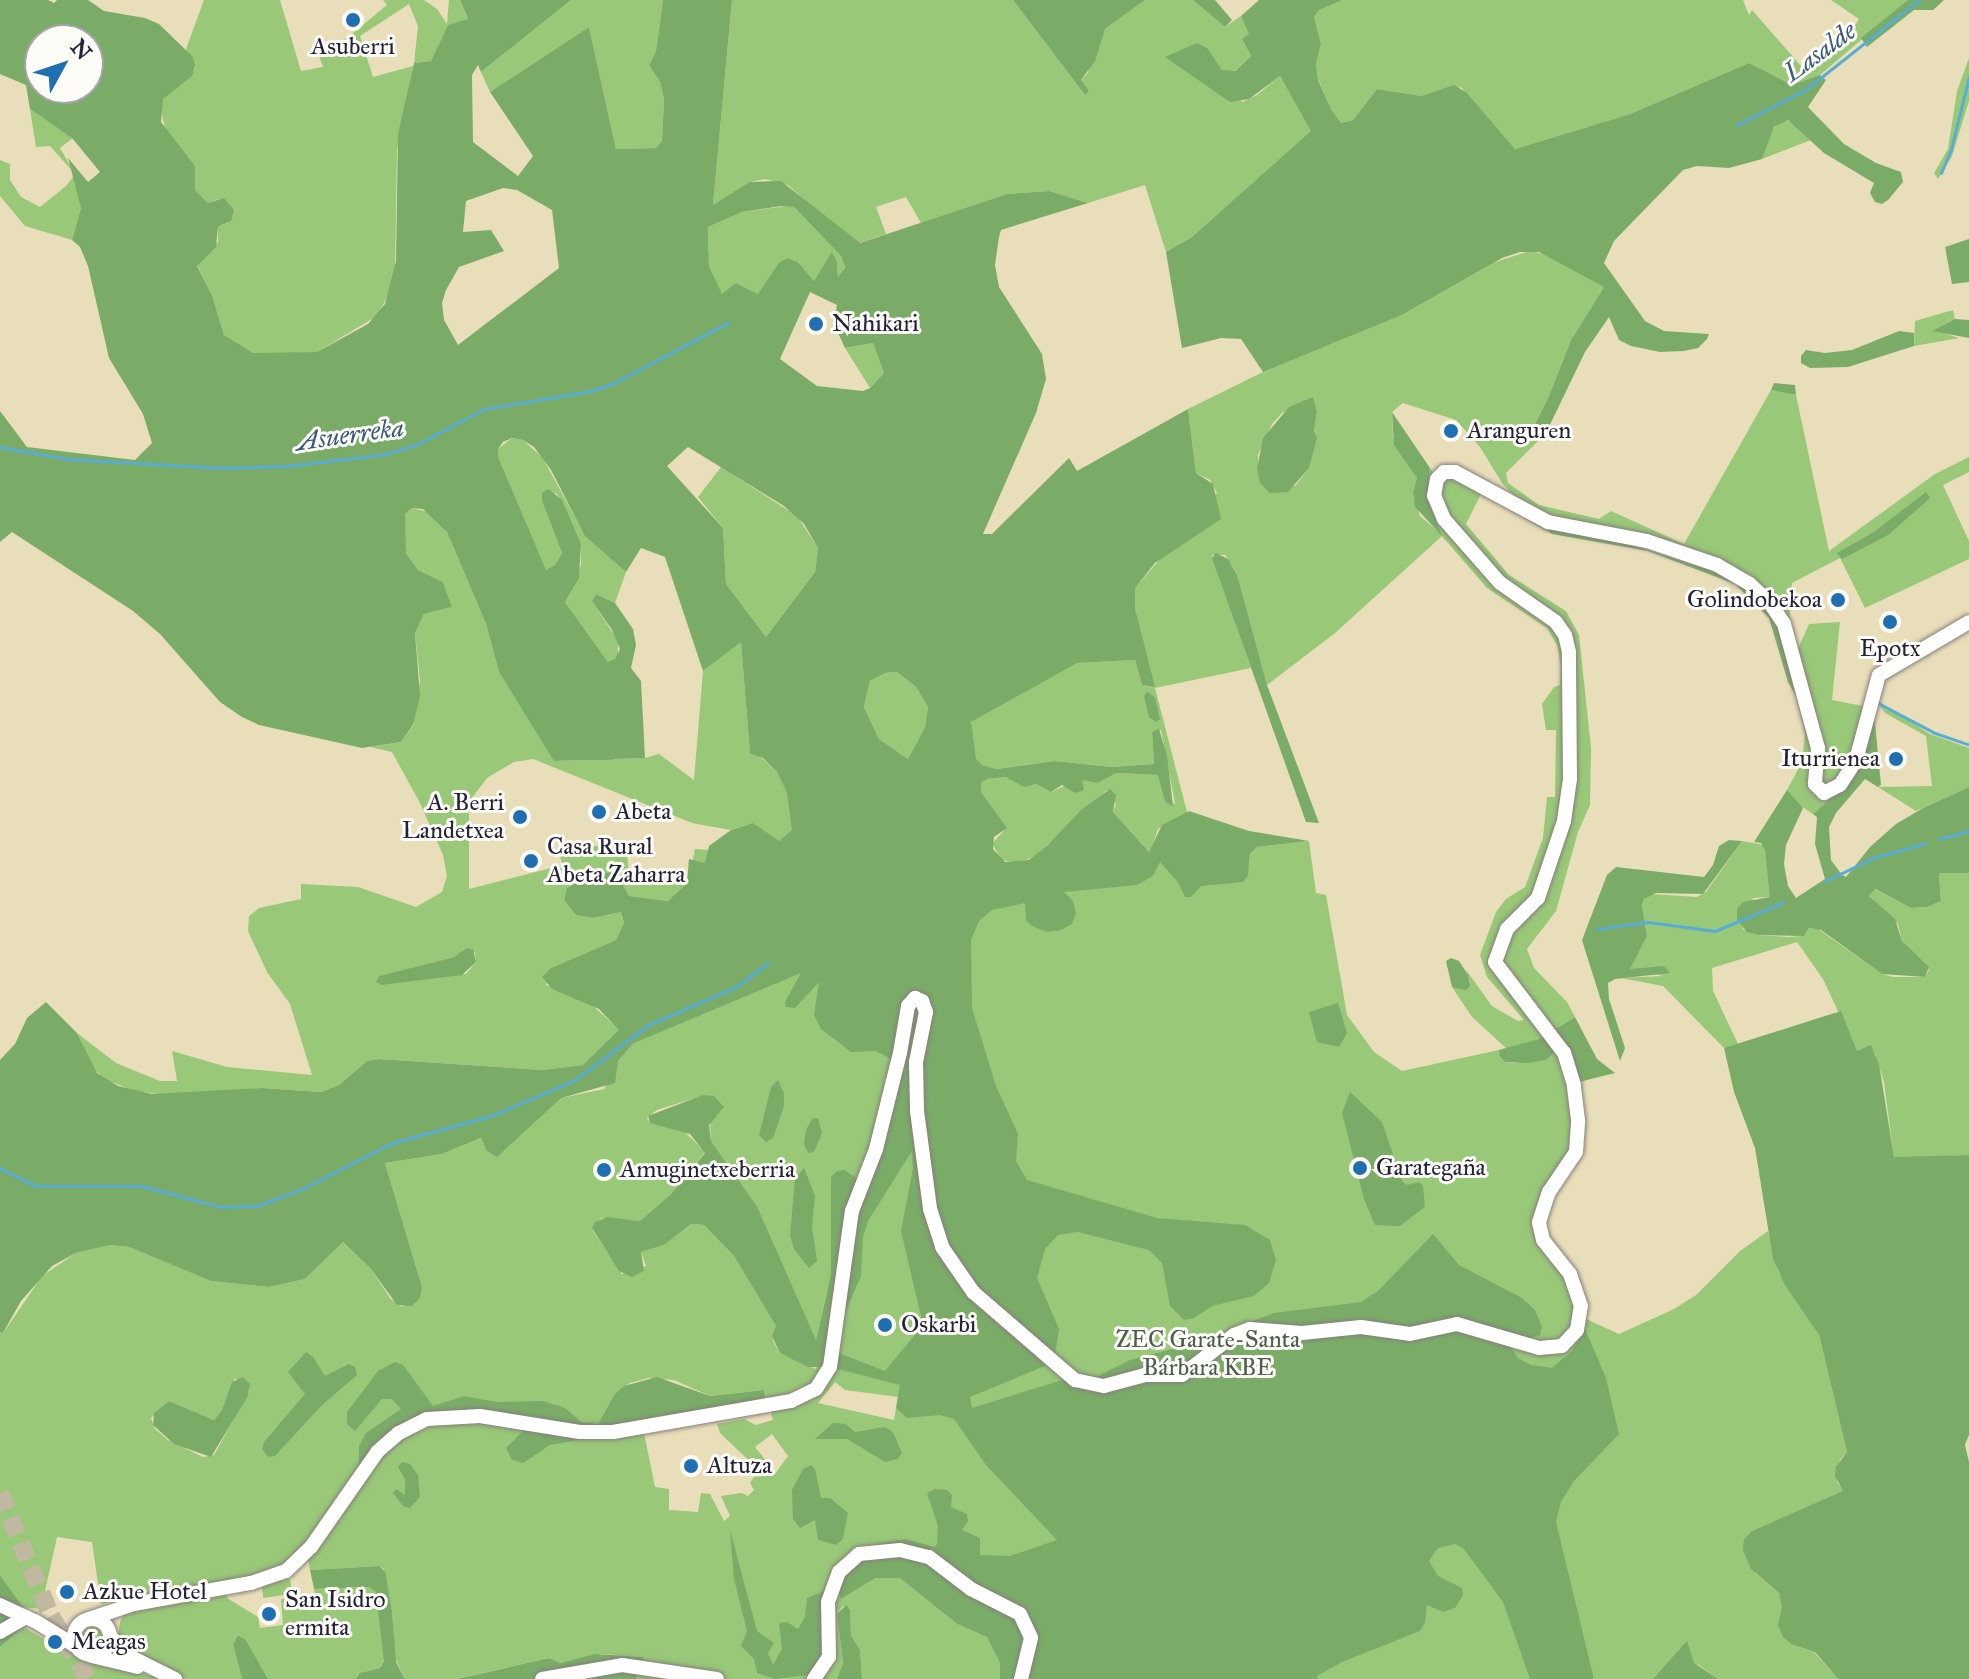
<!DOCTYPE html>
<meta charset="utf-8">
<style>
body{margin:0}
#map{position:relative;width:1969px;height:1679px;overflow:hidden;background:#e9deba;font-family:"IM FELL Great Primer",serif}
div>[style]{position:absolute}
.green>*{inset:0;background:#98c878;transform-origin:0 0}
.round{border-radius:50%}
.forest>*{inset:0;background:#7aac68}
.stream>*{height:3px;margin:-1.5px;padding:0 1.5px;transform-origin:1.5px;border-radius:1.5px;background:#59add5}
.highway-tunnel>*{height:18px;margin-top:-9px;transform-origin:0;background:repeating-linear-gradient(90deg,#c1b8a1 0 18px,transparent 0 27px)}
.roads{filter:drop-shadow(0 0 2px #86807a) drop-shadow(0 0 2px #86807a)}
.secondary>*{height:14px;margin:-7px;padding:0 7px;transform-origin:7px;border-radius:7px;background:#fff}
.secondary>.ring{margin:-7px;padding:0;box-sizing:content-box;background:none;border:14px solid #fff;border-radius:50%}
.dots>*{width:22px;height:22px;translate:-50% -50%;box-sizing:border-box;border:4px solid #fdfcf7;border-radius:50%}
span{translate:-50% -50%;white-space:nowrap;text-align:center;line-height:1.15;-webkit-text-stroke:6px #fdfcf7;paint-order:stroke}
.poi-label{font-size:24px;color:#22223b}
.left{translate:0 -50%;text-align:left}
.right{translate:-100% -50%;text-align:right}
.park-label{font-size:24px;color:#4b5c50}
.water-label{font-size:26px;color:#385a79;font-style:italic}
.north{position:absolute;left:24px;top:24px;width:80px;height:80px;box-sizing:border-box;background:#fdfcf7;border:2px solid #a5a5ac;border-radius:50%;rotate:50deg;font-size:22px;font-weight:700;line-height:32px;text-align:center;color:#22223b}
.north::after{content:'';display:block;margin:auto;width:28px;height:36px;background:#1f6fb2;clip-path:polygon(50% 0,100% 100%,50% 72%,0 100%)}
</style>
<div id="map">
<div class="green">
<i style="clip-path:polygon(204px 0,280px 0,301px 71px,323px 67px,316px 48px,346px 39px,387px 5px,383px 0,424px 0,437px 9px,447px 24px,449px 0,460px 0,468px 20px,448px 25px,431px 61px,414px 63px,418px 26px,409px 4px,360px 36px,373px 77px,413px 66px,397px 150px,395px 271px,391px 290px,377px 316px,317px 352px,265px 354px,253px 353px,232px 341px,224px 335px,212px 295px,197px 265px,218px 242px,218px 227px,228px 223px,219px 199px,208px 203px,195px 190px,195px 166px,166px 132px,160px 106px,165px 95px,195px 69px,186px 49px)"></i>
<i style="clip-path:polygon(571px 0,663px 0,656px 51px,649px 65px,660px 82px,664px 99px,662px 141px,656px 148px,616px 149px,589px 27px,490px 92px,481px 72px)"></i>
<i style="clip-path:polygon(732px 0,1013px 0,1085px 95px,1081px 80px,1087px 74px,1105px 29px,1145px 0,1193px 0,1225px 27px,1241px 16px,1250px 34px,1242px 39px,1251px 56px,1232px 73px,1222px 70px,1202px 45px,1242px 102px,1257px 95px,1280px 76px,1312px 131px,1192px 237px,1166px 252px,1145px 185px,1088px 203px,1049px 191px,1007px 194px,921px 223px,906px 197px,876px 207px,886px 234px,859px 243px,829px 222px,788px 185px,765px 179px,749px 182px,713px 205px)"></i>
<i style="clip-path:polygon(1343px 0,1743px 0,1749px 15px,1752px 10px,1802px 67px,1847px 38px,1859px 19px,1831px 0,1908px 0,1820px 75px,1808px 80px,1792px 85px,1749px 63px,1630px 114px,1515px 149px,1461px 87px,1422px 96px,1377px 89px,1353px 120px,1341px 123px,1331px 109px,1318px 79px,1316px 62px,1321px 44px,1314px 17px,1319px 10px)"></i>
<i style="clip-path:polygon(1969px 58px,1969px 101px,1952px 156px,1938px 179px,1934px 173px,1948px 149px,1957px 91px)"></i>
<i style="clip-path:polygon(30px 109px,73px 138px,60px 148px,75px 174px,81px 208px,72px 240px,25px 226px,0 196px,0 160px,10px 164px,10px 180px,21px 197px,40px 207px,66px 186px,75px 174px,50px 146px,36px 147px)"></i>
<i style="clip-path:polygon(1783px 120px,1794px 122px,1811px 140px,1762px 159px,1770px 132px)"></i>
<i style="clip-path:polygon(787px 206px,794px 207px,841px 256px,845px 269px,838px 279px,837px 262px,824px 270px,814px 281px,798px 262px,787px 258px,758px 294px,736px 283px,722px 295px,709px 266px,708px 227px,742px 212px)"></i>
<i style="clip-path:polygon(evenodd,1530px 251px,1547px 255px,1604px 287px,1571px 340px,1549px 396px,1533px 426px,1539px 433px,1546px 433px,1506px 473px,1508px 483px,1539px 505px,1599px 519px,1611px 511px,1684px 544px,1771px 390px,1796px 395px,1829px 551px,1935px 474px,1969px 457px,1969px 472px,1943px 485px,1969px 541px,1969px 559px,1865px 608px,1840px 558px,1792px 583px,1789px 630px,1797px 651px,1809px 624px,1840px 622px,1832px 700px,1863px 706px,1874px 713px,1837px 793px,1813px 814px,1798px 804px,1787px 790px,1802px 762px,1805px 733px,1783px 641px,1768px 609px,1733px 580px,1644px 547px,1538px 522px,1502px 483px,1480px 447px,1456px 420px,1403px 403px,1392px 412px,1393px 437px,1417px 478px,1413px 497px,1420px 516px,1441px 534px,1427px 498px,1430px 468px,1441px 483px,1446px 479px,1455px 479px,1482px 492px,1466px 524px,1509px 575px,1566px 611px,1579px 635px,1591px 748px,1590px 805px,1578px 832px,1556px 911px,1527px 949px,1534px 968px,1567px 1002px,1575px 1017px,1539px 1039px,1507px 1049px,1472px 1017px,1452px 987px,1470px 983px,1466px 970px,1492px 1006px,1518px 1021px,1524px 1020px,1487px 977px,1480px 955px,1496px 912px,1506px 899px,1525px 887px,1543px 838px,1547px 797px,1555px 797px,1556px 730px,1546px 730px,1542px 704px,1554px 687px,1560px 685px,1561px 667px,1557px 645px,1547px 628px,1487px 588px,1442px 536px,1335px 633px,1267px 685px,1234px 569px,1225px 555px,1212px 555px,1251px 668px,1155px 688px,1187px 812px,1158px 829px,1150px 853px,1113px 812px,1116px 804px,1107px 790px,1035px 857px,1016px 863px,1002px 860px,992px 844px,1006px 828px,981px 792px,981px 783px,987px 779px,1006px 777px,1036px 784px,1051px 792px,1080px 779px,1098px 783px,1116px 773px,1159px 775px,1165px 802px,1175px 804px,1161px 730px,1152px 732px,1154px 764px,1111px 767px,1055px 761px,997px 769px,982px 765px,976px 758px,970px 727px,973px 719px,981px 713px,1073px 663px,1135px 660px,1142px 685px,1154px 687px,1135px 608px,1135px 588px,1217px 493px,1210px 480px,1196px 473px,1188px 409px,1263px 372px,1402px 315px,1495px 262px,1530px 251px,1313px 398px,1317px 411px,1314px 431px,1316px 438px,1309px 468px,1295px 486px,1259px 478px,1258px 455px,1272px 424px,1282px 413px,1313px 398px)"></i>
<i style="clip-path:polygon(1953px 310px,1955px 319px,1934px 330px,1959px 338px,1914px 346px,1915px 321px)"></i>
<i style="clip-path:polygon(873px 343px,884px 373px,870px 388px,845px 348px)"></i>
<i style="clip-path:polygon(512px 438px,523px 440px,542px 457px,585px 535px,626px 572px,615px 603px,596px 594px,592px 601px,618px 641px,618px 656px,612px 662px,608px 662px,565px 602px,574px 587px,581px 565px,581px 544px,556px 493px,542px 501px,562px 553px,555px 565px,546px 571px,499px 459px,498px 449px)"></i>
<i style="clip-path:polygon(721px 467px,797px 516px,818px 548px,815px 572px,766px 637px,726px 584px,723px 528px,698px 497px)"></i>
<i style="clip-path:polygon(evenodd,412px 508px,432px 513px,447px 532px,486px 624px,499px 672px,555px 761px,645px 758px,659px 754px,694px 780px,703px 671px,741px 641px,750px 754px,762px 758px,777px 772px,787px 793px,793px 830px,779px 841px,749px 824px,731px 830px,692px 823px,533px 759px,514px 762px,487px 778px,469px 802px,469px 889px,563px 865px,560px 857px,588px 846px,626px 845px,630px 881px,687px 883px,668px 901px,629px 896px,620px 879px,610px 872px,575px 882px,567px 888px,564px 900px,576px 915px,593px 918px,621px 912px,624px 924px,616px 940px,551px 968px,546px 985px,592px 1005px,620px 1030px,584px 1065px,543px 1070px,379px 1059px,367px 1061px,339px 1085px,321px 1092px,262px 1088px,167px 1095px,135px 1091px,106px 1080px,94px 1069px,77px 1033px,116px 1063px,160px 1081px,177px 1081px,172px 1051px,227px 1067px,312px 1075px,290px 1004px,267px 972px,248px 931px,249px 916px,259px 908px,301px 899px,301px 884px,358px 887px,416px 907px,442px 892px,447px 876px,443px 855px,419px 801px,392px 752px,370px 747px,401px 742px,413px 726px,420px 681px,415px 633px,424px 614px,452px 607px,443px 582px,418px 570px,406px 553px,403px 523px,405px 514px,412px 508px,470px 948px,475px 953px,476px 962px,466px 974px,377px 977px,454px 957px,470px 948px)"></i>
<i style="clip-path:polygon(897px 672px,916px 687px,928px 707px,925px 727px,908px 759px,879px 739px,864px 707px,870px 681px,885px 673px)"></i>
<i style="clip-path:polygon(1875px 699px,1930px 734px,1969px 748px,1969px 787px,1916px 811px,1878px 787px,1932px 786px,1926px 736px,1885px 713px)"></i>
<i style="clip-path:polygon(evenodd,1309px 841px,1316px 893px,1326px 895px,1347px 1015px,1374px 1052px,1402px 1071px,1499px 1050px,1505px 1062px,1512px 1063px,1546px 1060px,1556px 1051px,1572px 1057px,1579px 1078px,1583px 1123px,1545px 1219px,1549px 1238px,1580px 1278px,1586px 1319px,1619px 1334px,1674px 1309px,1696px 1295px,1740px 1251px,1768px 1231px,1778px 1271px,1819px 1335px,1847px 1452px,1840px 1460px,1837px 1482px,1844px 1491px,1752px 1531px,1755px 1573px,1779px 1593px,1793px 1645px,1814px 1652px,1838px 1679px,1718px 1679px,1697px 1664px,1700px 1679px,1029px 1679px,909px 1548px,841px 1599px,876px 1578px,900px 1578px,957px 1624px,988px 1637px,1000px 1663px,1000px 1679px,862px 1679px,860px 1650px,851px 1635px,850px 1610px,843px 1606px,837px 1614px,843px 1663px,837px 1679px,636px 1679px,644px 1657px,602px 1654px,561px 1663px,548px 1658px,457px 1679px,405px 1679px,395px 1658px,392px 1611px,384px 1569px,379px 1566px,310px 1570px,307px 1554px,300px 1560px,225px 1589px,227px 1598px,258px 1617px,260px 1628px,283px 1625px,281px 1599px,315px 1595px,314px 1589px,371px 1587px,376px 1592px,385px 1658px,380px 1668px,364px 1672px,356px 1679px,268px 1679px,246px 1640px,238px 1635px,233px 1644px,242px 1679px,164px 1679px,124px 1648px,118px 1637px,120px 1622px,131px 1600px,101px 1604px,92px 1542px,57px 1537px,41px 1609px,23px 1607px,0 1575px,0 1332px,4px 1332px,42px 1276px,76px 1253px,110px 1245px,129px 1247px,211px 1281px,269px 1287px,305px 1279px,343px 1242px,371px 1269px,390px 1298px,402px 1307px,422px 1287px,385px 1163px,442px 1154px,482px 1138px,483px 1144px,561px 1098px,604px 1089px,618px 1061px,634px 1043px,668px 906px,685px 899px,695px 849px,720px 851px,783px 869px,1160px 862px,1249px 866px,1250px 854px,1257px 847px,1309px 841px,701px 1096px,710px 1122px,711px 1141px,757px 1206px,816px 1341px,828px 1285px,816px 1369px,780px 1353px,773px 1341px,776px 1326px,734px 1256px,704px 1225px,691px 1224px,664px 1245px,641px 1252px,646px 1266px,622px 1274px,593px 1231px,594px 1224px,602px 1218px,640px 1221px,671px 1194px,705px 1152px,684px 1131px,650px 1123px,647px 1118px,657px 1110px,701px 1096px,1309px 841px,235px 1378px,250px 1390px,214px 1455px,203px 1457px,168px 1440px,155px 1429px,151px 1418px,169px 1401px,214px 1420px,222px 1410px,235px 1378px,1309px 841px,648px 1378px,674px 1380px,710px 1396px,764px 1390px,773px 1420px,756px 1425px,744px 1419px,717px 1424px,720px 1433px,761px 1472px,769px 1472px,771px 1467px,755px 1447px,772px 1434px,788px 1456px,775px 1474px,754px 1477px,750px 1483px,754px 1490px,748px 1496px,742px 1493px,721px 1496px,730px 1516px,724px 1521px,710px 1494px,701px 1493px,698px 1512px,669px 1510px,669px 1489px,655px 1487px,643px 1428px,598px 1424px,614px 1395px,630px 1383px,648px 1378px,1309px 841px,835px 1382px,845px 1390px,898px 1397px,894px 1420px,818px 1403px,835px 1382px)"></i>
<i style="clip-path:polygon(1742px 841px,1764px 845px,1771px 888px,1770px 897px,1753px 898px,1743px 929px,1758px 935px,1788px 937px,1804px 936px,1809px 928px,1818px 929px,1882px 974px,1893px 977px,1925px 977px,1929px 970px,1902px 941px,1898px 924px,1869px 896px,1874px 889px,1911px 908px,1927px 907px,1941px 901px,1939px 873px,1969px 873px,1969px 1155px,1894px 1158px,1884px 1082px,1875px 1053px,1857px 1052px,1823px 979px,1797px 942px,1712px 968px,1713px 991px,1738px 1044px,1724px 1048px,1663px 986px,1621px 978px,1663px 976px,1629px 969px,1647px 936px,1642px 906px,1644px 899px,1651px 894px,1697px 897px,1706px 892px)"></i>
<i style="left:290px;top:1579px;width:15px;height:29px;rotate:82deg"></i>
<i class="round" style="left:82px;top:1627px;width:20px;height:20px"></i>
<i style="clip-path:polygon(23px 1627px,85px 1662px,107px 1664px,162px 1679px,0 1679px,0 1647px)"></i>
</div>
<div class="forest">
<i style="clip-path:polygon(evenodd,0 0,48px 0,54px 3px,57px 0,88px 0,104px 11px,145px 18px,159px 24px,193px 57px,195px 65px,192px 76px,163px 99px,161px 122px,195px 166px,195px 190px,208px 203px,224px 198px,234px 210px,231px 221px,218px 227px,216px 247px,197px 266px,212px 295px,224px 335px,253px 353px,317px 352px,368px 324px,385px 304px,396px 261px,398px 134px,414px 63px,431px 61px,448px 25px,468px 19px,460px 0,571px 0,481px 72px,478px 65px,472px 75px,473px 142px,518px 176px,533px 156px,490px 92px,589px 27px,616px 149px,656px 148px,662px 141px,664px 99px,660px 82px,649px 65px,656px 51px,663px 0,732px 0,713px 205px,749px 182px,781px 181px,860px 243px,1007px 194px,1049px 191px,1088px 203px,1001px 230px,999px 237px,995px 265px,999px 287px,1042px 354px,1046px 379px,1036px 413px,983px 534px,992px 534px,1069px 458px,1077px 471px,1188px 409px,1196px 473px,1213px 484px,1221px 519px,1155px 563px,1135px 588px,1135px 608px,1155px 687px,1142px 685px,1135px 660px,1077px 663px,971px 722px,976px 758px,982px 765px,997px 769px,1055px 761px,1111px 767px,1154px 764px,1152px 732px,1159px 729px,1167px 756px,1173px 806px,1165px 802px,1158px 775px,1116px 773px,1098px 783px,1082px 780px,1084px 790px,1075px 793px,1062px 785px,1051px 792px,1036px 784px,1024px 787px,1006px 777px,987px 779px,981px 783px,981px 792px,1007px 828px,994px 837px,993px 849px,1005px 862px,1029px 860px,1047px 846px,1081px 810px,1110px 789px,1116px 795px,1113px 812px,1149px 852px,1162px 825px,1189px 811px,1249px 831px,1309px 841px,1257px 847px,1250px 854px,1248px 875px,1243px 882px,1201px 886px,1191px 897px,1185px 897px,1178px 882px,1160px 862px,1153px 876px,1137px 885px,1064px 892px,1073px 901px,1076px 913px,1072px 924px,1061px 930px,1047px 932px,1032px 926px,1026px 920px,1025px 903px,992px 910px,979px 921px,971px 940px,972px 1008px,996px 1086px,1018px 1134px,1016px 1161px,1027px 1180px,1157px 1218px,1245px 1225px,1270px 1240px,1276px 1260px,1269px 1283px,1254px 1296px,1212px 1306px,1194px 1318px,1184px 1320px,1170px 1306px,1162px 1263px,1149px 1250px,1078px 1232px,1058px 1235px,1045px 1249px,1037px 1278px,1059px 1329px,1055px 1355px,1050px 1364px,970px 1397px,972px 1408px,1062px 1380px,1072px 1385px,1082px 1384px,1130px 1360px,1199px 1342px,1274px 1313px,1361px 1302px,1379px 1290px,1433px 1234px,1459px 1265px,1522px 1298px,1535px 1310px,1542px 1327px,1540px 1335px,1509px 1344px,1518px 1358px,1531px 1365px,1552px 1368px,1572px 1351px,1585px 1329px,1606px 1378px,1619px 1434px,1574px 1481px,1561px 1502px,1556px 1522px,1594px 1679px,1530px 1679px,1503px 1602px,1464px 1549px,1455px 1544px,1438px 1548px,1429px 1561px,1438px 1576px,1462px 1588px,1463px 1595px,1455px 1608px,1443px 1612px,1427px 1605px,1425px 1623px,1420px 1631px,1342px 1662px,1317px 1676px,1318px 1679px,1000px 1679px,1000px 1663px,987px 1637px,957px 1624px,900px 1578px,876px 1578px,841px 1599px,838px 1591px,843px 1579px,874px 1545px,906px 1539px,934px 1547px,937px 1545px,938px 1526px,927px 1493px,935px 1489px,947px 1490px,952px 1495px,951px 1507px,967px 1514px,968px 1521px,962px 1530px,980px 1538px,980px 1555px,1010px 1556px,1057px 1540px,986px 1465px,954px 1419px,940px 1415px,907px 1418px,896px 1408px,900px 1385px,830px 1367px,808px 1367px,780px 1353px,772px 1336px,776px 1326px,734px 1256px,704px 1225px,691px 1224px,664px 1245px,641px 1252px,644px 1271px,632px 1277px,619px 1271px,592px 1228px,595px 1222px,607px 1217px,640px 1221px,671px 1194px,705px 1153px,690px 1134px,650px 1123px,648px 1116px,703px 1095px,714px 1096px,724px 1107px,709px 1125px,711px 1141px,757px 1206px,816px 1340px,831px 1274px,831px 1177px,837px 1171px,845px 1170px,867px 1186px,872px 1178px,899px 1083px,889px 1058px,876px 1051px,851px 1052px,821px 1029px,814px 1015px,819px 982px,795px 1008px,786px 1007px,785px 1002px,801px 973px,634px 1043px,618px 1061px,615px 1083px,561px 1098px,497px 1157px,487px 1151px,481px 1138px,442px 1154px,385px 1163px,422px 1287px,420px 1298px,412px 1306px,397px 1305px,371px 1269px,343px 1242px,305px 1279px,269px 1287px,211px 1281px,129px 1247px,110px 1245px,76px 1253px,52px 1266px,21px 1301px,3px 1333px,0 1332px,0 1060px,15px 1044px,27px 1018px,46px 1002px,77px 1033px,97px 1073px,118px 1086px,152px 1094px,262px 1088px,321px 1092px,339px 1085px,367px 1061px,379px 1059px,543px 1070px,583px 1065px,619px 1030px,599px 1009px,552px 989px,542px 977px,551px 968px,616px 940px,624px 923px,621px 912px,593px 918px,576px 915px,564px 900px,567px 888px,582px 879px,610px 872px,620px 879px,629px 896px,668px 901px,687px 883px,689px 859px,705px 863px,709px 846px,731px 830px,753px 823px,779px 841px,792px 830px,787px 793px,777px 772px,763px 758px,750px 754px,741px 642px,703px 671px,665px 557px,641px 548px,626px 572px,585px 536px,551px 470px,534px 447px,523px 440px,512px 438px,503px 442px,498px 449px,499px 459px,546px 570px,555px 565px,562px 553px,542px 501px,542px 493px,548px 489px,562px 500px,581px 544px,579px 578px,565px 602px,608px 662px,615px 659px,620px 649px,612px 630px,592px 601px,596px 594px,615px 603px,633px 629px,636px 645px,631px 668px,641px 681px,645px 758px,554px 761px,499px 672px,486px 624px,447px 532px,423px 509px,412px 508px,405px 514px,406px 553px,418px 570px,443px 582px,452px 607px,424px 614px,415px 633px,420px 696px,413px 725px,401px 742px,362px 748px,259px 725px,242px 717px,220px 702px,160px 634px,133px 611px,12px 532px,0 542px,0 411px,27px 447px,135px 460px,152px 443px,143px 414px,109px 358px,88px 266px,80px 247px,72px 240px,81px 208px,68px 158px,88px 182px,100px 172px,72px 138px,30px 109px,26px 85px,0 74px,0 0,40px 40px,88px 40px,88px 88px,40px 88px,40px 40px,0 0,503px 188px,517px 190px,552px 210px,559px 268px,458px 345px,444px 320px,442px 303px,446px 290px,459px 267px,504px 251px,491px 230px,463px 232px,466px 201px,503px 188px,0 0,781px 206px,794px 207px,841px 256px,845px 268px,838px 277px,837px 262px,832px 252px,814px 281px,798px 262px,787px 258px,779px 263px,758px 294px,736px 283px,722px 294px,709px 266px,708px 227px,742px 212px,781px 206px,0 0,810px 292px,837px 305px,834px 324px,845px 348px,873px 343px,884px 373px,870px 388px,863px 391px,817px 386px,780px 359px,810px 292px,0 0,688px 447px,784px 506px,804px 524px,818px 548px,815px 572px,766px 637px,726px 584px,723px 528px,667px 466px,688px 447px,0 0,897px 672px,916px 687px,928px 707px,925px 727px,908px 759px,879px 739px,864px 707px,870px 681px,885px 673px,897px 672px,0 0,912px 1151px,913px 1168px,901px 1231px,923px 1325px,885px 1371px,836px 1352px,843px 1317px,861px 1276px,863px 1237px,868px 1221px,912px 1151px)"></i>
<i style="clip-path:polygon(1013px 0,1145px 0,1105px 29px,1095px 61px,1081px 80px,1089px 91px,1085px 95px)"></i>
<i style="clip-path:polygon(1193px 0,1215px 0,1232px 20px,1225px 27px)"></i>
<i style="clip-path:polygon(1259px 0,1343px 0,1319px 10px,1314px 17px,1321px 44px,1316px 63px,1318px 80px,1331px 109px,1341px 123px,1353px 120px,1377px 89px,1422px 96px,1454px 85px,1466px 92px,1515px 149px,1630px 114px,1749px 63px,1792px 85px,1820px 75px,1826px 80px,1808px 107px,1844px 144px,1876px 163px,1901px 172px,1903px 182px,1888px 200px,1882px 204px,1875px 202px,1870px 193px,1874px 183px,1824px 153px,1788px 120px,1774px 127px,1762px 159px,1729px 168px,1697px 166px,1683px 170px,1614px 241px,1604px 263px,1645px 321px,1664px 331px,1709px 334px,1707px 339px,1698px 348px,1684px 351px,1660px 352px,1631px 346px,1619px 340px,1609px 317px,1585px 352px,1546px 433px,1539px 433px,1533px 427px,1549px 396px,1571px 340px,1604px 287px,1539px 252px,1520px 252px,1502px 258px,1402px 315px,1263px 372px,1241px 339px,1221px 338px,1182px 348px,1166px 252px,1192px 237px,1311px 131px,1280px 76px,1249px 99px,1230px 102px,1165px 57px,1197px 43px,1207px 48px,1222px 70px,1235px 71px,1251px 56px,1242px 39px,1249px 34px,1241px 16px)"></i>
<i style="clip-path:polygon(1908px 0,1944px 0,1933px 10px,1914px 10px,1867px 47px,1861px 38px)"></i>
<i style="clip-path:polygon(1969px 239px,1969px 282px,1952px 284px,1945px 247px)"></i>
<i style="clip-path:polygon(1955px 319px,1969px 320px,1969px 338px,1932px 331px)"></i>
<i style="clip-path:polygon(1899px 331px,1914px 333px,1914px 346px,1848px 367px,1810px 368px,1801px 363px,1801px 356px,1806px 350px,1825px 353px,1852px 350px)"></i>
<i style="clip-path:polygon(1774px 383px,1795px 385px,1796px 395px,1771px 390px)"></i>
<i style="clip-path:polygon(1313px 397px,1317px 411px,1314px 431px,1317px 438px,1309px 468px,1288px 492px,1270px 493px,1260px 483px,1257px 469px,1263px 438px,1289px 407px)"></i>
<i style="clip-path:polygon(1392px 412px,1430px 468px,1427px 498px,1442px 536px,1415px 507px,1413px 493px,1417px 478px,1394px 445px)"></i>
<i style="clip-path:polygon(1926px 492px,1930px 498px,1888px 535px,1842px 559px,1837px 553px,1874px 532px)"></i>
<i style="clip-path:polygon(1492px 499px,1721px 574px,1757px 597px,1778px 626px,1797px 698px,1788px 682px,1769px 618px,1735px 584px,1648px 551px,1552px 534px)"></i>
<i style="clip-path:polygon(1216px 553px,1228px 559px,1237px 575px,1267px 685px,1319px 823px,1306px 822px,1212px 558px)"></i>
<i style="clip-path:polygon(1147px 692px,1155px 697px,1160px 719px,1156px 722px,1149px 717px,1144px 696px)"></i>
<i style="clip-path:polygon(1874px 713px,1881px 785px,1878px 787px,1865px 779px,1836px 813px,1829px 827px,1831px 860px,1842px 875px,1846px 877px,1870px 847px,1896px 824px,1923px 808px,1969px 787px,1969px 873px,1939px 873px,1941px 901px,1927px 907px,1911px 908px,1875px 889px,1869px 896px,1895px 919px,1902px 941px,1929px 967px,1925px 977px,1882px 974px,1821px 930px,1809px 928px,1804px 936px,1758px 935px,1747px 932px,1737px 919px,1737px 909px,1743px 902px,1770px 897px,1765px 850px,1761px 843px,1754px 842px,1787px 790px,1803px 808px,1786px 845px,1784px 864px,1788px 886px,1796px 898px,1825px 879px,1815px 844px,1817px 817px,1813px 814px,1837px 793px)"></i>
<i style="clip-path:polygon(1729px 840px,1742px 841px,1703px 894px,1656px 893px,1644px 899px,1642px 906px,1647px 936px,1630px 969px,1664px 966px,1670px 973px,1615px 979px,1608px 983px,1609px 999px,1625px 1048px,1620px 1061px,1582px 940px,1607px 875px,1616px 867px,1704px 877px,1713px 865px,1719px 846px)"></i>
<i style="clip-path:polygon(467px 948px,473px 949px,476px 962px,462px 975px,381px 985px,376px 982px,379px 976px,454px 957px)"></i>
<i style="clip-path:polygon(1451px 958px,1459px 961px,1468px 975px,1470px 986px,1466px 990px,1452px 987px,1446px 961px)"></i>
<i style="clip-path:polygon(1338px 1003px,1347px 1033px,1339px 1047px,1317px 1042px,1309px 1012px)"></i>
<i style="clip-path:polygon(1841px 1011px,1857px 1051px,1871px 1045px,1879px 1064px,1894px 1157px,1969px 1155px,1969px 1435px,1965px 1445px,1969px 1462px,1969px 1679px,1838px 1679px,1815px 1652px,1793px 1645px,1783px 1637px,1778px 1625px,1782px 1607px,1779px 1593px,1751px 1569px,1743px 1550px,1744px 1539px,1752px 1531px,1843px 1491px,1835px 1476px,1836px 1467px,1847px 1452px,1819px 1335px,1785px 1285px,1773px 1259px,1755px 1148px,1734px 1092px,1724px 1048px)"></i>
<i style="clip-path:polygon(1575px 1017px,1597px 1059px,1615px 1073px,1579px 1082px,1572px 1057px,1556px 1051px,1546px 1060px,1529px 1063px,1505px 1062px,1500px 1056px,1499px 1050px,1539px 1039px)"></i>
<i style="clip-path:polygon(778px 1080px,784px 1093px,784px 1106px,773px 1138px,766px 1142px,759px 1135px,771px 1087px)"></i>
<i style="clip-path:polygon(1350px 1092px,1382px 1122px,1402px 1181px,1407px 1185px,1419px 1182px,1423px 1186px,1425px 1207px,1400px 1226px,1375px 1225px,1364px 1199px,1342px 1113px)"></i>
<i style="clip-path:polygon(818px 1118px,822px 1133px,814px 1152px,808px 1153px,804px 1144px,806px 1130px,812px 1119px)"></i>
<i style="clip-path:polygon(804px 1168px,815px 1196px,812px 1227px,817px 1261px,809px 1268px,794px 1249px,790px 1236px,795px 1179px)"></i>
<i style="clip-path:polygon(306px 1352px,313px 1357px,325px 1376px,349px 1364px,355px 1367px,357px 1375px,322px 1405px,275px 1456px,268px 1457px,262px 1449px,264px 1442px,305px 1394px,288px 1372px)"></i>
<i style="clip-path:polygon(395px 1362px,403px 1365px,433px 1406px,464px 1396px,497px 1402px,543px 1401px,565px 1408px,581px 1422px,598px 1424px,614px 1395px,624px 1386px,657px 1377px,710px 1396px,764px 1390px,767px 1406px,550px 1445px,523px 1463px,512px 1460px,506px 1448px,533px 1421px,464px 1410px,433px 1412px,396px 1428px,359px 1464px,359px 1446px,366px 1433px,401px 1409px,392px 1399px,382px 1399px,355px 1431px,347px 1424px,347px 1412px,378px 1371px)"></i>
<i style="clip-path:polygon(243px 1377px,250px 1384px,248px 1396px,211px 1457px,174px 1444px,153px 1425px,154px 1413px,169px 1401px,214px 1420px,222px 1410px,232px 1382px)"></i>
<i style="clip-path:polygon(833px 1423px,846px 1424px,855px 1432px,885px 1427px,893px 1432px,902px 1453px,898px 1459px,885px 1462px,847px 1439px,815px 1439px)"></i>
<i style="clip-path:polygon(402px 1462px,410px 1464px,418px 1475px,420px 1497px,410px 1508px,403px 1506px,393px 1493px,396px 1489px,405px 1495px,405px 1479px,398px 1467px)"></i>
<i style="clip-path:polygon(811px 1465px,815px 1469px,821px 1498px,830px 1498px,848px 1513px,843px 1539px,836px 1545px,818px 1540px,815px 1520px,800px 1528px,793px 1519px,792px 1490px,803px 1469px)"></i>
<i style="clip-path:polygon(730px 1530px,757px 1631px,774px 1643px,768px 1653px,773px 1665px,782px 1649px,779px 1623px,787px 1622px,798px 1629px,805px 1617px,807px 1598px,824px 1591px,825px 1651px,808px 1675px,775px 1679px,757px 1673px,754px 1659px,741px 1646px,747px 1631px,734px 1579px)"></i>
<i style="clip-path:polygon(379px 1566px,385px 1571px,392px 1611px,396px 1662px,405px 1679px,356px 1679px,360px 1673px,380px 1668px,384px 1661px,376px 1592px,369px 1587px,314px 1589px,310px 1570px)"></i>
<i style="clip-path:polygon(0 1575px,23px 1607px,23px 1627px,0 1647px)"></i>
<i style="clip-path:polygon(846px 1605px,850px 1610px,851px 1635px,860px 1650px,862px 1679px,837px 1679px,843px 1663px,837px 1614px)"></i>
<i style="clip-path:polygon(238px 1635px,246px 1640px,268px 1679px,242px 1679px,233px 1644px)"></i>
<i style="clip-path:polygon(1687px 1641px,1694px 1663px,1718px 1679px,1653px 1679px)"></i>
<i style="clip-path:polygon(595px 1654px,644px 1657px,636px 1679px,457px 1679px,549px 1658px,561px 1663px)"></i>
</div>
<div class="stream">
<i style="left:1737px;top:125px;width:76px;rotate:-27.2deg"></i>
<i style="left:1805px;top:90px;width:145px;rotate:-38.3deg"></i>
<i style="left:1941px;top:173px;width:26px;rotate:-67deg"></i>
<i style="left:1951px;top:149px;width:74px;rotate:-76deg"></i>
<i style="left:0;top:447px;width:68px;rotate:10.2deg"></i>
<i style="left:67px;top:459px;width:156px;rotate:3.3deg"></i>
<i style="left:223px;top:468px;width:65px;rotate:-1.8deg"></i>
<i style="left:288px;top:466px;width:99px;rotate:-7deg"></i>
<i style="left:386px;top:454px;width:31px;rotate:-17deg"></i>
<i style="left:416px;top:445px;width:77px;rotate:-27.9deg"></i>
<i style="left:484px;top:409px;width:108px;rotate:-9.6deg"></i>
<i style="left:590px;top:391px;width:25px;rotate:-18deg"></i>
<i style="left:614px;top:383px;width:130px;rotate:-27.9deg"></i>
<i style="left:1878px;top:703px;width:64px;rotate:27.8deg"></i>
<i style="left:1935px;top:733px;width:36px;rotate:19deg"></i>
<i style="left:1939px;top:839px;width:31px;rotate:-15deg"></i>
<i style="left:1825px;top:881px;width:53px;rotate:-25.6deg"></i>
<i style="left:1873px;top:858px;width:55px;rotate:-15.8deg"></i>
<i style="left:1597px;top:929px;width:51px;rotate:-7.8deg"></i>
<i style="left:1648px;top:922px;width:68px;rotate:7.7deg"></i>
<i style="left:1715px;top:931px;width:75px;rotate:-22.8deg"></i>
<i style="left:0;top:1168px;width:39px;rotate:27deg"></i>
<i style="left:35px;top:1186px;width:107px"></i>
<i style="left:142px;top:1186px;width:82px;rotate:14.9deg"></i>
<i style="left:221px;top:1207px;width:36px;rotate:-2deg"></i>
<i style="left:257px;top:1206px;width:50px;rotate:-21deg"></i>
<i style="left:304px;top:1188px;width:99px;rotate:-27.1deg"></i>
<i style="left:392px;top:1143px;width:103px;rotate:-15.3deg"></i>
<i style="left:491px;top:1116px;width:91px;rotate:-23.2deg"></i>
<i style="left:575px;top:1080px;width:91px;rotate:-37deg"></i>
<i style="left:648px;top:1025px;width:96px;rotate:-23.4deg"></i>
<i style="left:736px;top:987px;width:40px;rotate:-37deg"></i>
</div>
<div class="highway-tunnel">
<i style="left:0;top:1493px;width:133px;rotate:67.5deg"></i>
<i style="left:51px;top:1616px;width:73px;rotate:59.6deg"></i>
</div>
<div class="roads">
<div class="secondary">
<i style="left:0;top:1605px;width:38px;rotate:25deg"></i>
<i style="left:35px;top:1621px;width:49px;rotate:31.8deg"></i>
<i class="ring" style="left:74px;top:1619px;width:22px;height:22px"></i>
<i style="left:89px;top:1619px;width:47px;rotate:-18.4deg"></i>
<i style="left:134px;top:1604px;width:119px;rotate:-10.2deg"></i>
<i style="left:251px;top:1583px;width:37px;rotate:-19deg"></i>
<i style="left:286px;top:1571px;width:35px;rotate:-44deg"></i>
<i style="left:311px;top:1547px;width:117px;rotate:-55.1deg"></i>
<i style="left:378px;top:1451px;width:28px;rotate:-41deg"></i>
<i style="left:399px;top:1433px;width:31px;rotate:-27deg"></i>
<i style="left:427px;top:1419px;width:53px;rotate:-3.2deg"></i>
<i style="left:480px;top:1416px;width:101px;rotate:9.1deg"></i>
<i style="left:580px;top:1432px;width:33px"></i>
<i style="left:613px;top:1432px;width:181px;rotate:-9.9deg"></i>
<i style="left:791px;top:1401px;width:28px;rotate:-26deg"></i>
<i style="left:816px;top:1389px;width:26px;rotate:-58deg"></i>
<i style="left:830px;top:1367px;width:158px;rotate:-82deg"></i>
<i style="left:852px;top:1211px;width:66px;rotate:-68.8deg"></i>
<i style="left:876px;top:1149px;width:99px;rotate:-76deg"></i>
<i style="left:900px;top:1053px;width:48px;rotate:-80.3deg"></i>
<i style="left:908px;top:1006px;width:11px;rotate:-49deg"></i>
<i style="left:915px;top:998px;width:8px;rotate:23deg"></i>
<i style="left:922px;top:1001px;width:12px;rotate:70deg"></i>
<i style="left:926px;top:1012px;width:51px;rotate:101.3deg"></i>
<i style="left:916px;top:1062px;width:49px;rotate:88.8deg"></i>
<i style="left:917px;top:1111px;width:99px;rotate:82.4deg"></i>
<i style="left:930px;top:1209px;width:40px;rotate:72deg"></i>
<i style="left:942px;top:1247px;width:55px;rotate:55.4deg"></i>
<i style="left:973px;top:1292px;width:135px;rotate:40.8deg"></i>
<i style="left:1075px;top:1380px;width:30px;rotate:12deg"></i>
<i style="left:1104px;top:1386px;width:42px;rotate:-15deg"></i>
<i style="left:1145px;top:1375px;width:37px"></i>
<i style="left:1182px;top:1375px;width:66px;rotate:-37.6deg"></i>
<i style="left:1234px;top:1335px;width:17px;rotate:-21deg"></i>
<i style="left:1250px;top:1329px;width:52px;rotate:4.4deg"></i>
<i style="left:1302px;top:1333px;width:59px;rotate:-5.8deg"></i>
<i style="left:1361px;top:1327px;width:49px;rotate:8.1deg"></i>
<i style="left:1410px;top:1334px;width:48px;rotate:-12deg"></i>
<i style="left:1457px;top:1324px;width:85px;rotate:16.3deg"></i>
<i style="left:1539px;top:1348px;width:23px;rotate:-5deg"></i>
<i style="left:1562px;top:1346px;width:22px;rotate:-47deg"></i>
<i style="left:1577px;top:1330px;width:24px;rotate:-81deg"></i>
<i style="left:1581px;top:1306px;width:34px;rotate:-109deg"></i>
<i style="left:1570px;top:1274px;width:43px;rotate:-128.5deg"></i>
<i style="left:1543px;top:1240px;width:18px;rotate:-103deg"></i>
<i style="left:1539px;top:1222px;width:32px;rotate:-72deg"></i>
<i style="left:1549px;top:1192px;width:48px;rotate:-56deg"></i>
<i style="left:1576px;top:1152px;width:32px;rotate:-86deg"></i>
<i style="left:1578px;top:1120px;width:35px;rotate:-97deg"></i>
<i style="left:1574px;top:1085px;width:34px;rotate:-107deg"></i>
<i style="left:1564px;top:1053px;width:114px;rotate:-127.2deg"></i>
<i style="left:1495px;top:962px;width:35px;rotate:-70deg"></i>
<i style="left:1507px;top:929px;width:44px;rotate:-45deg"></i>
<i style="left:1538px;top:898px;width:81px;rotate:-71.3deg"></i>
<i style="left:1564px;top:821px;width:42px;rotate:-81.9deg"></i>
<i style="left:1570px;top:779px;width:127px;rotate:-90.5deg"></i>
<i style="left:1569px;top:652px;width:17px;rotate:-103deg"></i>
<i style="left:1565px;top:635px;width:16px;rotate:-125deg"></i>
<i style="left:1556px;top:622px;width:68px;rotate:-145.1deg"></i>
<i style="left:1500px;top:583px;width:85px;rotate:-131.2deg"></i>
<i style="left:1444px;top:519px;width:25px;rotate:-113deg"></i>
<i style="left:1434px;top:496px;width:17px;rotate:-80deg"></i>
<i style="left:1437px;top:479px;width:10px;rotate:-45deg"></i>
<i style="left:1444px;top:472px;width:11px"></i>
<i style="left:1455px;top:472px;width:106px;rotate:28.3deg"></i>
<i style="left:1548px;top:522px;width:101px;rotate:10.9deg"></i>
<i style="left:1647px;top:541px;width:74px;rotate:18.9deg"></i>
<i style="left:1717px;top:565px;width:38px;rotate:30deg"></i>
<i style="left:1750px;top:584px;width:28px;rotate:44deg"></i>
<i style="left:1770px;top:603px;width:25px;rotate:56deg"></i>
<i style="left:1784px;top:624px;width:129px;rotate:74.7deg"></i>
<i style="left:1818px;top:748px;width:36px;rotate:95deg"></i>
<i style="left:1815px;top:784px;width:13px;rotate:45deg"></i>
<i style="left:1824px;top:793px;width:18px;rotate:-27deg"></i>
<i style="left:1840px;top:785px;width:30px;rotate:-57deg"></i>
<i style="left:1856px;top:760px;width:88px;rotate:-74.9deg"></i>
<i style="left:1879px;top:675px;width:104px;rotate:-30.5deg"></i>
<i style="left:0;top:1632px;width:30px;rotate:-30deg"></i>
<i style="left:110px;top:1636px;width:25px;rotate:48deg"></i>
<i style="left:127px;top:1655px;width:54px;rotate:26.6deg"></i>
<i style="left:92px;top:1656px;width:47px;rotate:13.4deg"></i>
<i style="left:542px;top:1679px;width:81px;rotate:-9.9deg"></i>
<i style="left:622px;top:1665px;width:96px;rotate:8.4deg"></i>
<i style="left:814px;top:1679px;width:27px;rotate:-56deg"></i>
<i style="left:829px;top:1657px;width:55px;rotate:-91deg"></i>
<i style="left:828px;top:1602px;width:32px;rotate:-70deg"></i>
<i style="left:839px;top:1572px;width:27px;rotate:-42deg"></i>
<i style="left:859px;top:1554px;width:41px;rotate:-5.6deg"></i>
<i style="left:900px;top:1550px;width:30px;rotate:14deg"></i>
<i style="left:929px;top:1557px;width:53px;rotate:37.3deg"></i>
<i style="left:971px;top:1589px;width:55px;rotate:27deg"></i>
<i style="left:1020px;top:1614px;width:26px;rotate:65deg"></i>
<i style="left:1031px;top:1638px;width:42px;rotate:103.7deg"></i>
</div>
</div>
<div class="dots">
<i style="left:353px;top:20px;background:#1f6fb2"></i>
<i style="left:816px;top:324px;background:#1f6fb2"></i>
<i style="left:1451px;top:431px;background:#1f6fb2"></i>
<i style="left:1838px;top:600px;background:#1f6fb2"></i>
<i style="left:1890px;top:622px;background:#1f6fb2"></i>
<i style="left:1896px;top:759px;background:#1f6fb2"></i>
<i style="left:599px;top:812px;background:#1f6fb2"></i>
<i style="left:520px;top:817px;background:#1f6fb2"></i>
<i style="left:531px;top:861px;background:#1f6fb2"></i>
<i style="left:1360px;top:1168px;background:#1f6fb2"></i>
<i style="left:604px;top:1170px;background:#1f6fb2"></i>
<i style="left:885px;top:1325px;background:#1f6fb2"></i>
<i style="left:691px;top:1466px;background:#1f6fb2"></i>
<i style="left:67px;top:1592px;background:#1f6fb2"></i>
<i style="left:269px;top:1614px;background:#1f6fb2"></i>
<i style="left:55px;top:1642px;background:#1f6fb2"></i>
</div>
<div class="poi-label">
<span style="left:353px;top:47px">Asuberri</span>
<span class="left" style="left:832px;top:324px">Nahikari</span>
<span class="left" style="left:1467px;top:431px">Aranguren</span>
<span class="right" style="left:1822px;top:600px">Golindobekoa</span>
<span style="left:1890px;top:649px">Epotx</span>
<span class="right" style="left:1880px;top:759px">Iturrienea</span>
<span class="right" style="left:504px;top:817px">A. Berri<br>Landetxea</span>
<span class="left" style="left:615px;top:812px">Abeta</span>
<span class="left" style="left:547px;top:861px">Casa Rural<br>Abeta Zaharra</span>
<span class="left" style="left:1376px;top:1168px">Garategaña</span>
<span class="left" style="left:620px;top:1170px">Amuginetxeberria</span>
<span class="left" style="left:901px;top:1325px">Oskarbi</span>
<span class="left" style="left:707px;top:1466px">Altuza</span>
<span class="left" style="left:83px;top:1592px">Azkue Hotel</span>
<span class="left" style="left:285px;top:1614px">San Isidro<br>ermita</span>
<span class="left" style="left:71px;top:1642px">Meagas</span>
</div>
<div class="park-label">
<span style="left:1208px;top:1354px">ZEC Garate-Santa<br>Bárbara KBE</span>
</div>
<div class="water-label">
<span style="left:1820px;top:52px;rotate:-36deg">Lasalde</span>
<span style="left:350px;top:435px;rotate:-8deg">Asuerreka</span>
</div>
<div class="north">N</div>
</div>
